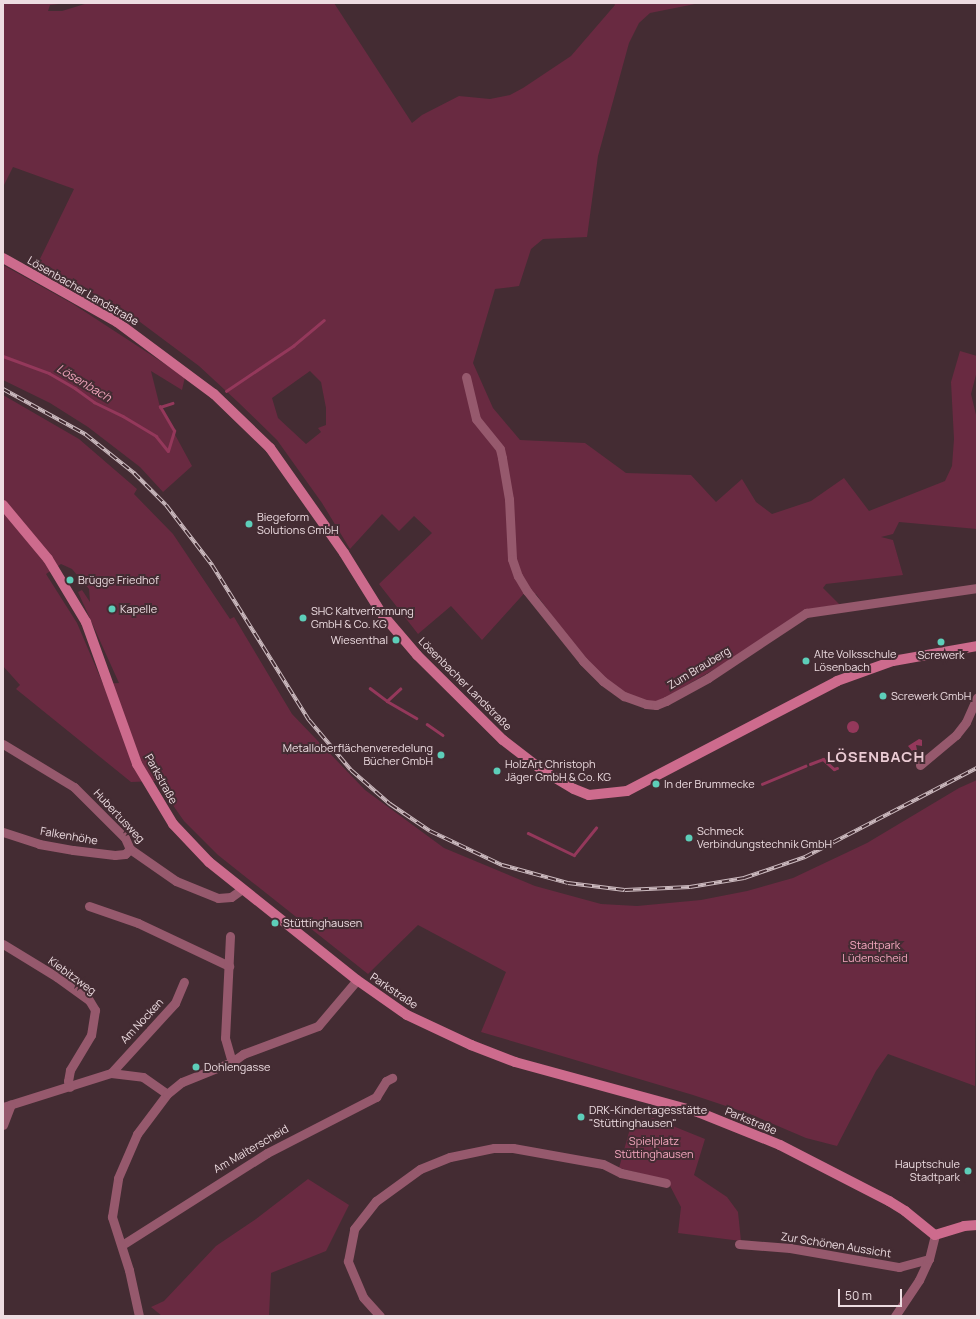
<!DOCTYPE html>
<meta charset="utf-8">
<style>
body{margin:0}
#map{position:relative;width:980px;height:1319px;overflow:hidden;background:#442c33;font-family:Manrope,sans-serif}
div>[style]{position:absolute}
.green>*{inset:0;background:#692a41}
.water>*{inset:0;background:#94385b}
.round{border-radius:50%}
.stream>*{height:2.5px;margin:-1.25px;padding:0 1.25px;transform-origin:1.25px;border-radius:1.25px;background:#94385b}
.street>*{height:9px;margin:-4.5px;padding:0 4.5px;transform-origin:4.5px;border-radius:4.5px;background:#96596d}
.secondary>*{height:10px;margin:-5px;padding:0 5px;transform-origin:5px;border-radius:5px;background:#cd6b8d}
.rail>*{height:4px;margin-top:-2px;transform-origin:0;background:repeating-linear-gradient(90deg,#442c33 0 8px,#cdbbc0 0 16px);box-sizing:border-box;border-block:1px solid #cdbbc0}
.dots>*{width:11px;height:11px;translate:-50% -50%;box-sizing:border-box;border:2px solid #442c33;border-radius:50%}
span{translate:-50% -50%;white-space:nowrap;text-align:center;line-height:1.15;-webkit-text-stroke:4px #442c33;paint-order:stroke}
.street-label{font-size:11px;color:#eddce1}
.poi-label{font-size:11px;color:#eddce1}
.left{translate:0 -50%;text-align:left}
.right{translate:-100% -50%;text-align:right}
.park-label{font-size:11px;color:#f3a7be}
.water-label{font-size:12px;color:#f1a5bc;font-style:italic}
.district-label{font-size:15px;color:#ebcbd4;font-weight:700;letter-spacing:1px}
.frame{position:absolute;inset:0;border:4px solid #eddce1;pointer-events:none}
.scale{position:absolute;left:838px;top:1289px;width:64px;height:18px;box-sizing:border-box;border:2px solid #eddce1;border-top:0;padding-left:5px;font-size:12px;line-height:14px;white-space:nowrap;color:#eddce1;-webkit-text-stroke:3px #442c33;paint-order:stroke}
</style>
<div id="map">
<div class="green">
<i style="clip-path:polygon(evenodd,3px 3px,68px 3px,50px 5px,48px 11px,62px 11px,88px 3px,334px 3px,412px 123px,422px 115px,459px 96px,490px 99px,510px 95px,523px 88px,571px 56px,615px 5px,614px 3px,700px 3px,650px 13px,639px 23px,629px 43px,598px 156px,587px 237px,543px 239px,531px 249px,519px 286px,495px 289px,473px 363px,493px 408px,520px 440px,585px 443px,626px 473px,691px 475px,716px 502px,742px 479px,756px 502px,772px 514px,811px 501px,844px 478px,869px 511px,945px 481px,952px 466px,954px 439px,951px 382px,960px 351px,977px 356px,977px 371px,971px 394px,977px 419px,977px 529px,899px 522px,893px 534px,881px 537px,893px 540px,903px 575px,826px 584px,823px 588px,840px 605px,822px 607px,656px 703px,625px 694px,604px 679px,565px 633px,536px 594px,533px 595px,529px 588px,482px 640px,451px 606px,418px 634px,379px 584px,432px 533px,414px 516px,399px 531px,382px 514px,350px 549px,322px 503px,277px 440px,239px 403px,199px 366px,124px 310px,38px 263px,74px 189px,13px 167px,3px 187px,3px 3px,310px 371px,321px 382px,326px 408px,326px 425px,318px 428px,321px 432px,306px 444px,278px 418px,272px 398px,310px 371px)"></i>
<i style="clip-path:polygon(3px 265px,73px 304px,185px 377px,182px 390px,151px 371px,160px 407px,192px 466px,163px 492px,140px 467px,88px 427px,50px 403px,3px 380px)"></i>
<i style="clip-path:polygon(evenodd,3px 395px,79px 439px,137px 489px,134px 494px,173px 534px,230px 619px,234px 617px,292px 714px,365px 790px,444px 848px,535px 886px,601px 904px,637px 906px,701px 900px,747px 891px,793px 878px,867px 843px,959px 788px,977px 780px,975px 1086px,888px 1054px,876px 1071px,837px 1146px,806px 1138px,750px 1114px,693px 1095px,481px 1032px,506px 972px,418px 925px,368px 974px,218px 855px,184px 821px,156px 781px,131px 782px,16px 689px,20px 685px,3px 666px,3px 395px,61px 564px,72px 569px,89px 589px,90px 602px,82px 590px,78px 592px,119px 683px,103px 684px,77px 623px,46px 574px,61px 564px)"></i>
<i style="clip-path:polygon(653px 1118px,705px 1139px,694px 1175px,727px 1197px,738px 1212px,741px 1241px,678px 1233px,681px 1207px,667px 1180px,619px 1168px,631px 1125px)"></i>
<i style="clip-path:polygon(308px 1179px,349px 1205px,326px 1251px,271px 1273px,269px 1316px,162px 1316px,151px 1307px,164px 1301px,216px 1246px,256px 1219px)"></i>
</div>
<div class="water">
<i class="round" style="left:847px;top:721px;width:12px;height:12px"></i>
<i style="clip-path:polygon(919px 739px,922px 740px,922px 746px,916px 745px,917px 750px,912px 751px,908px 746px)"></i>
</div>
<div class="stream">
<i style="left:3px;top:356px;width:49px;rotate:20.3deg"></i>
<i style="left:49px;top:373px;width:30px;rotate:30deg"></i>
<i style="left:75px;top:388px;width:24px;rotate:36deg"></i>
<i style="left:94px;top:402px;width:32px;rotate:26deg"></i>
<i style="left:123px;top:416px;width:39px;rotate:31deg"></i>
<i style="left:156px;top:436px;width:19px;rotate:51deg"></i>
<i style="left:168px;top:451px;width:21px;rotate:-73deg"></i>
<i style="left:174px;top:431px;width:28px;rotate:-120deg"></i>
<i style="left:160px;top:407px;width:13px;rotate:-18deg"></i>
<i style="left:226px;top:391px;width:81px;rotate:-33.9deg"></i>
<i style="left:293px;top:346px;width:40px;rotate:-40deg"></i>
<i style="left:370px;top:688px;width:21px;rotate:37deg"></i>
<i style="left:387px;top:701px;width:34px;rotate:30deg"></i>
<i style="left:387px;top:701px;width:18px;rotate:-43deg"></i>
<i style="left:427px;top:724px;width:19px;rotate:35deg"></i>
<i style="left:810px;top:764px;width:14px;rotate:-21deg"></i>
<i style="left:823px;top:759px;width:15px;rotate:42deg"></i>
<i style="left:834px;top:769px;width:3px;rotate:-18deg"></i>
<i style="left:762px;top:784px;width:47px;rotate:-22.7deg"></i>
<i style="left:528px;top:833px;width:51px;rotate:25.6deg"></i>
<i style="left:574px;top:855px;width:35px;rotate:-51deg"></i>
</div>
<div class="street">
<i style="left:466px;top:377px;width:43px;rotate:76.6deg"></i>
<i style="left:476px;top:419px;width:38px;rotate:51deg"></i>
<i style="left:500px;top:449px;width:9px;rotate:77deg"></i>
<i style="left:502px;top:458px;width:42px;rotate:80.3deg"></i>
<i style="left:509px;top:499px;width:60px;rotate:87.1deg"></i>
<i style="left:512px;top:559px;width:18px;rotate:71deg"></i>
<i style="left:518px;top:576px;width:17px;rotate:59deg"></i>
<i style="left:527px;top:591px;width:90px;rotate:51.3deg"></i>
<i style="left:583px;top:661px;width:28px;rotate:45deg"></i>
<i style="left:603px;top:681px;width:26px;rotate:36deg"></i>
<i style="left:624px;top:696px;width:23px;rotate:20deg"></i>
<i style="left:646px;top:704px;width:10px;rotate:6deg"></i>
<i style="left:656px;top:705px;width:11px;rotate:-22deg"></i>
<i style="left:666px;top:701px;width:48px;rotate:-28.7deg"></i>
<i style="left:708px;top:678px;width:118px;rotate:-33.6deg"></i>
<i style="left:806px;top:613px;width:173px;rotate:-8.3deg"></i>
<i style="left:3px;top:744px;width:83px;rotate:31.2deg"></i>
<i style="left:74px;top:787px;width:72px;rotate:45deg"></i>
<i style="left:125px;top:838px;width:12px;rotate:66deg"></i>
<i style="left:130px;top:849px;width:56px;rotate:34.8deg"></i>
<i style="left:176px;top:881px;width:45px;rotate:22deg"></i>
<i style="left:218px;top:898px;width:13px;rotate:-4deg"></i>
<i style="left:231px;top:897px;width:14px;rotate:-36deg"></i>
<i style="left:920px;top:765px;width:47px;rotate:-39.8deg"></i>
<i style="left:956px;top:735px;width:16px;rotate:-52deg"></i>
<i style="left:966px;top:722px;width:27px;rotate:-66deg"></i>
<i style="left:3px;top:832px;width:38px;rotate:18deg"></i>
<i style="left:39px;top:844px;width:35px;rotate:10deg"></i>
<i style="left:73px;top:850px;width:42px;rotate:6.8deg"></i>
<i style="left:115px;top:855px;width:10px;rotate:-6deg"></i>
<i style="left:125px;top:854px;width:7px;rotate:-45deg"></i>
<i style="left:89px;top:906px;width:52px;rotate:19.1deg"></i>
<i style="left:138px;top:923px;width:101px;rotate:25.3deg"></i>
<i style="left:230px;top:936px;width:102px;rotate:92.8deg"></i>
<i style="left:225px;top:1038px;width:25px;rotate:74deg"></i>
<i style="left:3px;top:944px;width:63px;rotate:31.4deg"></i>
<i style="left:57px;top:977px;width:39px;rotate:36deg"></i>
<i style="left:89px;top:1000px;width:12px;rotate:59deg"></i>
<i style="left:95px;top:1010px;width:25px;rotate:99deg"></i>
<i style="left:91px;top:1035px;width:41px;rotate:121deg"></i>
<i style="left:70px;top:1070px;width:11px;rotate:100deg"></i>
<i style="left:68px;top:1081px;width:6px;rotate:72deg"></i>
<i style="left:111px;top:1073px;width:95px;rotate:-47.6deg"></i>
<i style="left:175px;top:1003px;width:23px;rotate:-67deg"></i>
<i style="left:3px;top:1107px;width:113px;rotate:-17.5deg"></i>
<i style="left:111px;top:1073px;width:32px;rotate:7deg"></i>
<i style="left:143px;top:1077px;width:29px;rotate:35deg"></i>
<i style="left:3px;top:1125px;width:22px;rotate:-69deg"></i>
<i style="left:739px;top:1244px;width:51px;rotate:4.5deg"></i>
<i style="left:790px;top:1248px;width:111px;rotate:9.9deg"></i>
<i style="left:899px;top:1267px;width:31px;rotate:-15deg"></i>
<i style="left:122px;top:1245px;width:172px;rotate:-32.4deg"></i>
<i style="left:267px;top:1153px;width:123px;rotate:-27.2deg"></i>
<i style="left:376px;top:1097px;width:19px;rotate:-58deg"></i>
<i style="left:386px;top:1081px;width:7px;rotate:-27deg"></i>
<i style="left:139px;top:1316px;width:47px;rotate:-102.3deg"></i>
<i style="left:129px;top:1270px;width:56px;rotate:-107.8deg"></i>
<i style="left:112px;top:1217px;width:39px;rotate:-81deg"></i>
<i style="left:118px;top:1178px;width:48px;rotate:-66.6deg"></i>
<i style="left:137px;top:1134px;width:50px;rotate:-53.1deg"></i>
<i style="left:167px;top:1094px;width:19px;rotate:-39deg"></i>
<i style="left:182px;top:1082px;width:54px;rotate:-21.8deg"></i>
<i style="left:232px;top:1062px;width:14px;rotate:-36deg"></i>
<i style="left:243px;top:1054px;width:80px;rotate:-20.5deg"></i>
<i style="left:318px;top:1026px;width:60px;rotate:-49.7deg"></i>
<i style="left:380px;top:1316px;width:25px;rotate:-132deg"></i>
<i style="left:363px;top:1297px;width:39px;rotate:-113deg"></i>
<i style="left:348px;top:1261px;width:33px;rotate:-79deg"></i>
<i style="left:354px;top:1229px;width:36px;rotate:-52deg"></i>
<i style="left:376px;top:1201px;width:54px;rotate:-36deg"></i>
<i style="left:420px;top:1169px;width:32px;rotate:-22deg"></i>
<i style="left:450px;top:1157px;width:45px;rotate:-11.6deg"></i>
<i style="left:494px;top:1148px;width:19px"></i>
<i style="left:513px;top:1148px;width:91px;rotate:10.1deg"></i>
<i style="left:603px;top:1164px;width:20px;rotate:27deg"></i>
<i style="left:621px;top:1173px;width:46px;rotate:12.5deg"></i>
<i style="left:895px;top:1316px;width:43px;rotate:-56.3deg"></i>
<i style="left:919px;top:1280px;width:23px;rotate:-65deg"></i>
<i style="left:929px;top:1259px;width:25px;rotate:-76deg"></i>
</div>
<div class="secondary">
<i style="left:3px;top:258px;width:131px;rotate:29.3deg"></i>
<i style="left:117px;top:322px;width:121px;rotate:36.6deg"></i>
<i style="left:214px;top:394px;width:78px;rotate:44deg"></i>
<i style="left:270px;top:448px;width:128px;rotate:54.8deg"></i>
<i style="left:344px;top:553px;width:72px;rotate:58.1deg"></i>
<i style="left:382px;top:614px;width:54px;rotate:49.5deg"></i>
<i style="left:417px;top:655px;width:121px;rotate:44.7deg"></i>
<i style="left:503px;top:740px;width:49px;rotate:37.6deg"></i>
<i style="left:542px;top:770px;width:37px;rotate:31deg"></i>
<i style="left:574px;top:789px;width:16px;rotate:22deg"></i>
<i style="left:589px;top:795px;width:38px;rotate:-6deg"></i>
<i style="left:627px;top:791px;width:237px;rotate:-27.6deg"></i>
<i style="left:837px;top:681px;width:59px;rotate:-19.7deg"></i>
<i style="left:893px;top:661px;width:85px;rotate:-10.1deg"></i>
<i style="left:3px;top:505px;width:70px;rotate:50.2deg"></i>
<i style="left:48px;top:559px;width:74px;rotate:58.9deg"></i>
<i style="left:86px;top:622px;width:151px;rotate:70.2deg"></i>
<i style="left:137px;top:764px;width:70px;rotate:59deg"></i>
<i style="left:173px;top:824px;width:52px;rotate:46.5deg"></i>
<i style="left:209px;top:862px;width:189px;rotate:38.6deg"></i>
<i style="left:357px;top:980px;width:61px;rotate:35deg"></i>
<i style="left:407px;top:1015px;width:71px;rotate:25.1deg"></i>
<i style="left:471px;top:1045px;width:47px;rotate:21.1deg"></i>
<i style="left:515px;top:1062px;width:190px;rotate:15.3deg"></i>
<i style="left:698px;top:1112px;width:88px;rotate:21.9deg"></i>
<i style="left:780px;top:1145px;width:123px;rotate:27.2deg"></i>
<i style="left:889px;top:1201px;width:19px;rotate:32deg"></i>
<i style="left:905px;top:1211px;width:38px;rotate:39deg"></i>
<i style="left:935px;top:1235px;width:30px;rotate:-17deg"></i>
<i style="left:964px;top:1226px;width:13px;rotate:-4deg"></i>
</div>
<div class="rail">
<i style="left:3px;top:389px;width:94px;rotate:28.8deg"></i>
<i style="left:85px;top:434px;width:63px;rotate:38.5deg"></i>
<i style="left:134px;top:473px;width:45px;rotate:45deg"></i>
<i style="left:166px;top:505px;width:76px;rotate:52.5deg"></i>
<i style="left:212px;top:565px;width:183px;rotate:58deg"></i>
<i style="left:309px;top:720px;width:65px;rotate:50deg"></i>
<i style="left:351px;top:770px;width:52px;rotate:41.1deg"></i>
<i style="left:390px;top:804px;width:48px;rotate:34deg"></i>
<i style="left:430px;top:831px;width:80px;rotate:25.3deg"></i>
<i style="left:502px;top:865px;width:68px;rotate:15.3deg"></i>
<i style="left:568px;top:883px;width:57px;rotate:7deg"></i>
<i style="left:625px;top:890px;width:65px;rotate:-2.6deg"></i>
<i style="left:690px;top:887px;width:55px;rotate:-9.5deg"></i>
<i style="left:744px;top:878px;width:65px;rotate:-19deg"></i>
<i style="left:805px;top:857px;width:194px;rotate:-27.4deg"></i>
</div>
<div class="dots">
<i style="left:249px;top:524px;background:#5dceb9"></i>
<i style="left:70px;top:580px;background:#5dceb9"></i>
<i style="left:112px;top:609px;background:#5dceb9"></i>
<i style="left:303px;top:618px;background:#5dceb9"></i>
<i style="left:396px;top:640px;background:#5dceb9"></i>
<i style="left:941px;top:642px;background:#5dceb9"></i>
<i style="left:806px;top:661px;background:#5dceb9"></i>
<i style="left:883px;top:696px;background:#5dceb9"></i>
<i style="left:441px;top:755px;background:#5dceb9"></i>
<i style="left:497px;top:771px;background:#5dceb9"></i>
<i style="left:656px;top:784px;background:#5dceb9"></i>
<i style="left:689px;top:838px;background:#5dceb9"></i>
<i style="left:275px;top:923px;background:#5dceb9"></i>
<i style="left:196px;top:1067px;background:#5dceb9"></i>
<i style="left:581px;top:1117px;background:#5dceb9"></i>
<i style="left:968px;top:1171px;background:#5dceb9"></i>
</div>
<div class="street-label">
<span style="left:83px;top:291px;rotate:30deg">Lösenbacher Landstraße</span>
<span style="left:699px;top:668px;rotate:-31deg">Zum Brauberg</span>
<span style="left:465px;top:684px;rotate:45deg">Lösenbacher Landstraße</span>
<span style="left:161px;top:779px;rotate:61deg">Parkstraße</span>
<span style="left:119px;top:816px;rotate:47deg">Hubertusweg</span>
<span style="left:69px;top:836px;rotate:10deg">Falkenhöhe</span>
<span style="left:72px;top:976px;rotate:36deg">Kiebitzweg</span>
<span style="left:394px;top:991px;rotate:34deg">Parkstraße</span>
<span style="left:142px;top:1021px;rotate:-47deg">Am Nocken</span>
<span style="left:751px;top:1121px;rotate:22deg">Parkstraße</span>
<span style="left:251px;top:1149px;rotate:-30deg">Am Malterscheid</span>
<span style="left:836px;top:1245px;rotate:9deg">Zur Schönen Aussicht</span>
</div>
<div class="poi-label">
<span class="left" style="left:257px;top:524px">Biegeform<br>Solutions GmbH</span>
<span class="left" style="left:78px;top:580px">Brügge Friedhof</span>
<span class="left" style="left:120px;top:609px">Kapelle</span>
<span class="left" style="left:311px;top:618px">SHC Kaltverformung<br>GmbH &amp; Co. KG</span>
<span class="right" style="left:388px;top:640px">Wiesenthal</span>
<span class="left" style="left:814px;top:661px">Alte Volksschule<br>Lösenbach</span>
<span style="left:941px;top:655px">Screwerk</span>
<span class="left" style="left:891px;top:696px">Screwerk GmbH</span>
<span class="right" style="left:433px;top:755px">Metalloberflächenveredelung<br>Bücher GmbH</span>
<span class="left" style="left:505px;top:771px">HolzArt Christoph<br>Jäger GmbH &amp; Co. KG</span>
<span class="left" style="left:664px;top:784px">In der Brummecke</span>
<span class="left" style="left:697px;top:838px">Schmeck<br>Verbindungstechnik GmbH</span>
<span class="left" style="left:283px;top:923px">Stüttinghausen</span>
<span class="left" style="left:204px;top:1067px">Dohlengasse</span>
<span class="left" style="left:589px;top:1117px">DRK-Kindertagesstätte<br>"Stüttinghausen"</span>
<span class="right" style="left:960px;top:1171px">Hauptschule<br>Stadtpark</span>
</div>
<div class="park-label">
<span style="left:875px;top:952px">Stadtpark<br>Lüdenscheid</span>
<span style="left:654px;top:1148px">Spielplatz<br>Stüttinghausen</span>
</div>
<div class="water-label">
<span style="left:84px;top:383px;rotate:31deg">Lösenbach</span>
</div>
<div class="district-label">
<span style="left:876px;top:757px">LÖSENBACH</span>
</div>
<div class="frame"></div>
<div class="scale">50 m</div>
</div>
